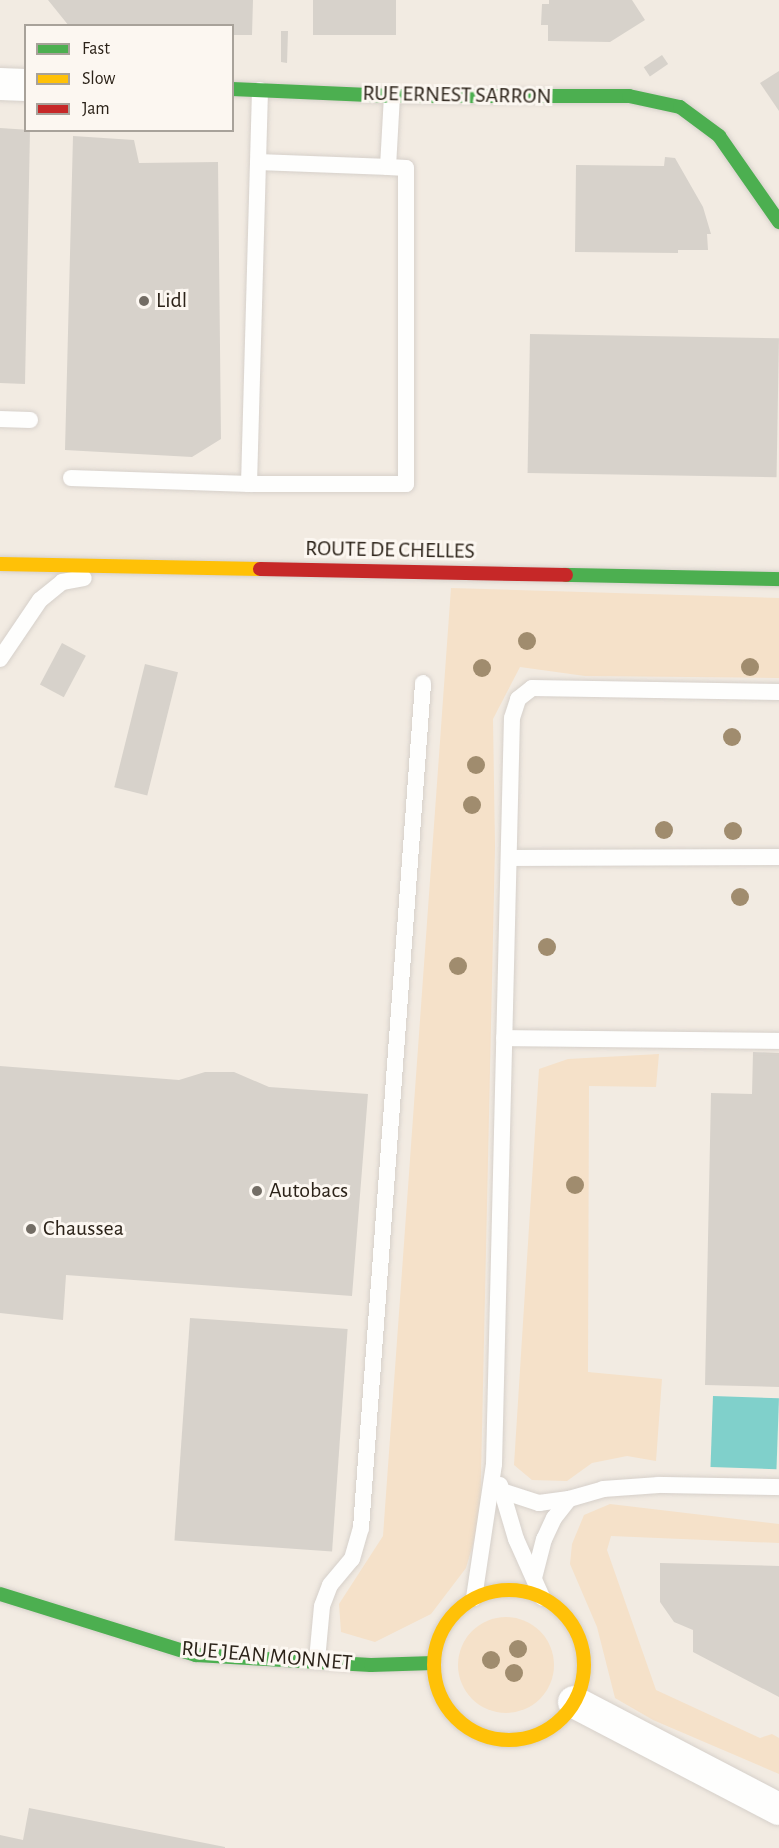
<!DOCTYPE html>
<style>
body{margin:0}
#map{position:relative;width:779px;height:1848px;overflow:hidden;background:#f9f7f4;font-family:"Alegreya Sans",sans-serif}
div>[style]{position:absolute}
.built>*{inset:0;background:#f2ebe2}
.green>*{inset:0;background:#f5e1c9}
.round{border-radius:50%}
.water>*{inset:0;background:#80d0cb;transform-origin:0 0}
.building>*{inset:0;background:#d7d2cb;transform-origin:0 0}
.roads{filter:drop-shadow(0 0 2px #d6d0ca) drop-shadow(0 0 2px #d6d0ca)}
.lane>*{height:16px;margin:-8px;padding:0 8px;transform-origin:8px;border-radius:8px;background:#fefefd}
.street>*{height:32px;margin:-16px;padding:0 16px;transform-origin:16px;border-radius:16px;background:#fefefd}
.fast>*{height:14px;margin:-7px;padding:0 7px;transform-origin:7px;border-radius:7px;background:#4caf50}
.slow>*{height:14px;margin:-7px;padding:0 7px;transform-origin:7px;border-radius:7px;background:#ffc107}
.slow>.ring{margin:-7px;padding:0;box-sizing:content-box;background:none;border:14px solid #ffc107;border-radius:50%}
.jam>*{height:14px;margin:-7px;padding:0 7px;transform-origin:7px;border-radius:7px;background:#c62828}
.trees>*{width:18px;height:18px;margin:-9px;border-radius:50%;background:#a08c6e}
.dots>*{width:16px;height:16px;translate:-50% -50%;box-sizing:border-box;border:3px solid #fcf7f1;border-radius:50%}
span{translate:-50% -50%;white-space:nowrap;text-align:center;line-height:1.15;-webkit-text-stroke:6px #fcf7f1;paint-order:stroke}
.street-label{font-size:22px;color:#2b2218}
.poi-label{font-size:22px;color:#2b2218}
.left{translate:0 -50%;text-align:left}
.legend{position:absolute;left:24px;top:24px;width:210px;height:108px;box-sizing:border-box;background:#fcf7f1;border:2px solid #a8a29a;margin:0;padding:8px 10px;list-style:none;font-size:18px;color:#2b2218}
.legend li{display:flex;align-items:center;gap:12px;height:30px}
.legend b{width:30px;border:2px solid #a8a29a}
</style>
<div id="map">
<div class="built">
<i style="clip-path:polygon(evenodd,0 0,779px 0,779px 1848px,0 1848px,0 0,26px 26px,232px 26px,232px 130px,26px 130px,26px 26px)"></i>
</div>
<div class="green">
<i style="clip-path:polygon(451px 588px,779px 598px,779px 678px,585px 676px,520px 667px,493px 719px,495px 847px,480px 1520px,466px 1568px,431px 1614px,375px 1642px,341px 1632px,339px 1604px,383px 1536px)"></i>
<i style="clip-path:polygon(659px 1054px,656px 1087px,589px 1086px,588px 1372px,662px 1379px,656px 1461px,627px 1456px,592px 1463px,567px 1481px,532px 1480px,514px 1465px,539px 1069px,568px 1059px)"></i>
<i style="clip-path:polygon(610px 1504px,779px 1524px,779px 1543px,611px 1536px,607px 1550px,656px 1690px,760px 1738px,772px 1734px,779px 1738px,779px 1774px,653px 1720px,615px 1698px,597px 1627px,570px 1564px,572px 1544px,584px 1515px)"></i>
<i class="round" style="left:458px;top:1617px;width:96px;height:96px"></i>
</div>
<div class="water">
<i style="left:713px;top:1396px;width:66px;height:71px;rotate:2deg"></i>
</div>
<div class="building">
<i style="clip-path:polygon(48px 0,253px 0,252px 35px,232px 35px,232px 26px,69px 26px)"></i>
<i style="left:313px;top:0;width:83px;height:35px"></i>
<i style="clip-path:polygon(549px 0,632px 0,645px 20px,610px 42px,548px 41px,548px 25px,541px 25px,542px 4px,549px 4px)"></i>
<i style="clip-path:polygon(281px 31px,288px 31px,287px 63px,281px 62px)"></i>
<i style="left:662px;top:55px;width:11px;height:22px;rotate:56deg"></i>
<i style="clip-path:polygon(779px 71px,779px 111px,760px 83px)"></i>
<i style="clip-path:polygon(0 128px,30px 130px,25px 384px,0 383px)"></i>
<i style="clip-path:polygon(73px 136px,134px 140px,139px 163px,218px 162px,221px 439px,192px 457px,65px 450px)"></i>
<i style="clip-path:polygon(665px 157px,675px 158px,703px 207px,711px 234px,707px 234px,708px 250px,678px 250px,678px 253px,575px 252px,576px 165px,664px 166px)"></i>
<i style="left:530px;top:334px;width:249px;height:139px;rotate:1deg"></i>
<i style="left:62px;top:643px;width:27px;height:47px;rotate:28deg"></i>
<i style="left:145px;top:664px;width:34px;height:127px;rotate:14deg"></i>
<i style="clip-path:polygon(753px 1052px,779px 1053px,779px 1387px,705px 1385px,711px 1093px,752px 1094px)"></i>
<i style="clip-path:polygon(0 1066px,179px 1080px,205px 1072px,234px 1072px,269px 1087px,368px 1094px,352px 1296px,66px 1275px,63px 1320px,0 1313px)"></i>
<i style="left:190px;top:1318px;width:158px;height:223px;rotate:4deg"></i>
<i style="clip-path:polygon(660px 1563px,779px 1566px,779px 1697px,693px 1652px,693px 1630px,674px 1622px,660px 1602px)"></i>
<i style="clip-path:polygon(29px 1808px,225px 1847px,225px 1848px,0 1848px,0 1835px,23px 1840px)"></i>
</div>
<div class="roads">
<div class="lane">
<i style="left:259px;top:162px;width:129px;rotate:2.2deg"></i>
<i style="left:0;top:419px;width:30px;rotate:2deg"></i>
<i style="left:71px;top:478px;width:178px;rotate:1.9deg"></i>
<i style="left:249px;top:484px;width:394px;rotate:-88.4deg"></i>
<i style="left:249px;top:484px;width:157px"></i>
<i style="left:406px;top:484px;width:316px;rotate:-90deg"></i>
<i style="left:406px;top:168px;width:18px;rotate:-177deg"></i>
<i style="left:388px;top:167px;width:71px;rotate:-86.8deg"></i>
<i style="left:0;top:659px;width:71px;rotate:-55.9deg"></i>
<i style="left:40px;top:600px;width:28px;rotate:-39deg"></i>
<i style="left:62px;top:582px;width:22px;rotate:-10deg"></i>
<i style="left:509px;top:858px;width:270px;rotate:-0.2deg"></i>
<i style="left:504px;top:1038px;width:275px;rotate:0.6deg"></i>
<i style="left:500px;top:1485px;width:56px;rotate:73.5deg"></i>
<i style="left:516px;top:1539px;width:64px;rotate:65.9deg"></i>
<i style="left:502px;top:1491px;width:39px;rotate:18deg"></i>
<i style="left:539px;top:1503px;width:30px;rotate:-8deg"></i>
<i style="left:569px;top:1499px;width:24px;rotate:128deg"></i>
<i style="left:554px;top:1518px;width:23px;rotate:115deg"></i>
<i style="left:544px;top:1539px;width:40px;rotate:104.4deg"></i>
<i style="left:569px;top:1499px;width:35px;rotate:-16deg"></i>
<i style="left:603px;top:1489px;width:56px;rotate:-4.1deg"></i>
<i style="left:659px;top:1485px;width:120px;rotate:1deg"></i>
<i style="left:474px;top:1598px;width:135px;rotate:-81.5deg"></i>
<i style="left:494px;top:1464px;width:746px;rotate:-88.62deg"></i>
<i style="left:512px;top:718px;width:20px;rotate:-72deg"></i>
<i style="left:518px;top:699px;width:18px;rotate:-38deg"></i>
<i style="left:532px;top:688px;width:247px;rotate:0.9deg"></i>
<i style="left:317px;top:1660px;width:54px;rotate:-84.7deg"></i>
<i style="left:322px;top:1606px;width:22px;rotate:-69deg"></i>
<i style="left:330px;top:1585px;width:34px;rotate:-50deg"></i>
<i style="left:352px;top:1559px;width:32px;rotate:-74deg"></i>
<i style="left:361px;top:1528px;width:847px;rotate:-85.8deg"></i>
</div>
<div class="street">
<i style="left:0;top:84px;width:26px;rotate:2deg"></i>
<i style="left:574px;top:1702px;width:231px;rotate:27.6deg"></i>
</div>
<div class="fast">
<i style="left:232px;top:89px;width:160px;rotate:2.5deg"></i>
<i style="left:392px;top:96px;width:237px"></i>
<i style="left:629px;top:96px;width:52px;rotate:12.2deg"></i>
<i style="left:680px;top:107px;width:49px;rotate:36.6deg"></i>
<i style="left:719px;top:136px;width:105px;rotate:55.1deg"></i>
<i style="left:566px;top:575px;width:213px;rotate:1.1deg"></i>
<i style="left:0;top:1594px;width:205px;rotate:17.3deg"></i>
<i style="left:196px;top:1655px;width:175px;rotate:3.3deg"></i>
<i style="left:371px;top:1665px;width:63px;rotate:-1.8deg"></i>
</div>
<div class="slow">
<i style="left:0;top:564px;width:260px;rotate:1.1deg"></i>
<i class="ring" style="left:434px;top:1590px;width:136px;height:136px"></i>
</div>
<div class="jam">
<i style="left:260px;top:569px;width:306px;rotate:1.1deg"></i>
</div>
</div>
<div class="trees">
<i style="left:527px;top:641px"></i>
<i style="left:750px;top:667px"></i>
<i style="left:482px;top:668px"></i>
<i style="left:732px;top:737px"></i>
<i style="left:476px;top:765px"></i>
<i style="left:472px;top:805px"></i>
<i style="left:664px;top:830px"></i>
<i style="left:733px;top:831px"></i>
<i style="left:740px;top:897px"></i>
<i style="left:547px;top:947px"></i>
<i style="left:458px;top:966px"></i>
<i style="left:575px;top:1185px"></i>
<i style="left:518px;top:1649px"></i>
<i style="left:491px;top:1660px"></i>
<i style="left:514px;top:1673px"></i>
</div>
<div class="dots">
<i style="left:144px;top:301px;background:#736d65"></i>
<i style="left:257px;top:1191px;background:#736d65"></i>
<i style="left:31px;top:1229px;background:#736d65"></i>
</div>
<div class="street-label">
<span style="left:457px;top:95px;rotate:1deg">RUE ERNEST SARRON</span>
<span style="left:390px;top:550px;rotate:1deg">ROUTE DE CHELLES</span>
<span style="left:267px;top:1656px;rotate:5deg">RUE JEAN MONNET</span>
</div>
<div class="poi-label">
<span class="left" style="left:156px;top:301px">Lidl</span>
<span class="left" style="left:269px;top:1191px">Autobacs</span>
<span class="left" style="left:43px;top:1229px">Chaussea</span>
</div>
<ul class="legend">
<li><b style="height:8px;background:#4caf50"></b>Fast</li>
<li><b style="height:8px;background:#ffc107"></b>Slow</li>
<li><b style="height:8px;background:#c62828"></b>Jam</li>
</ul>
</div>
